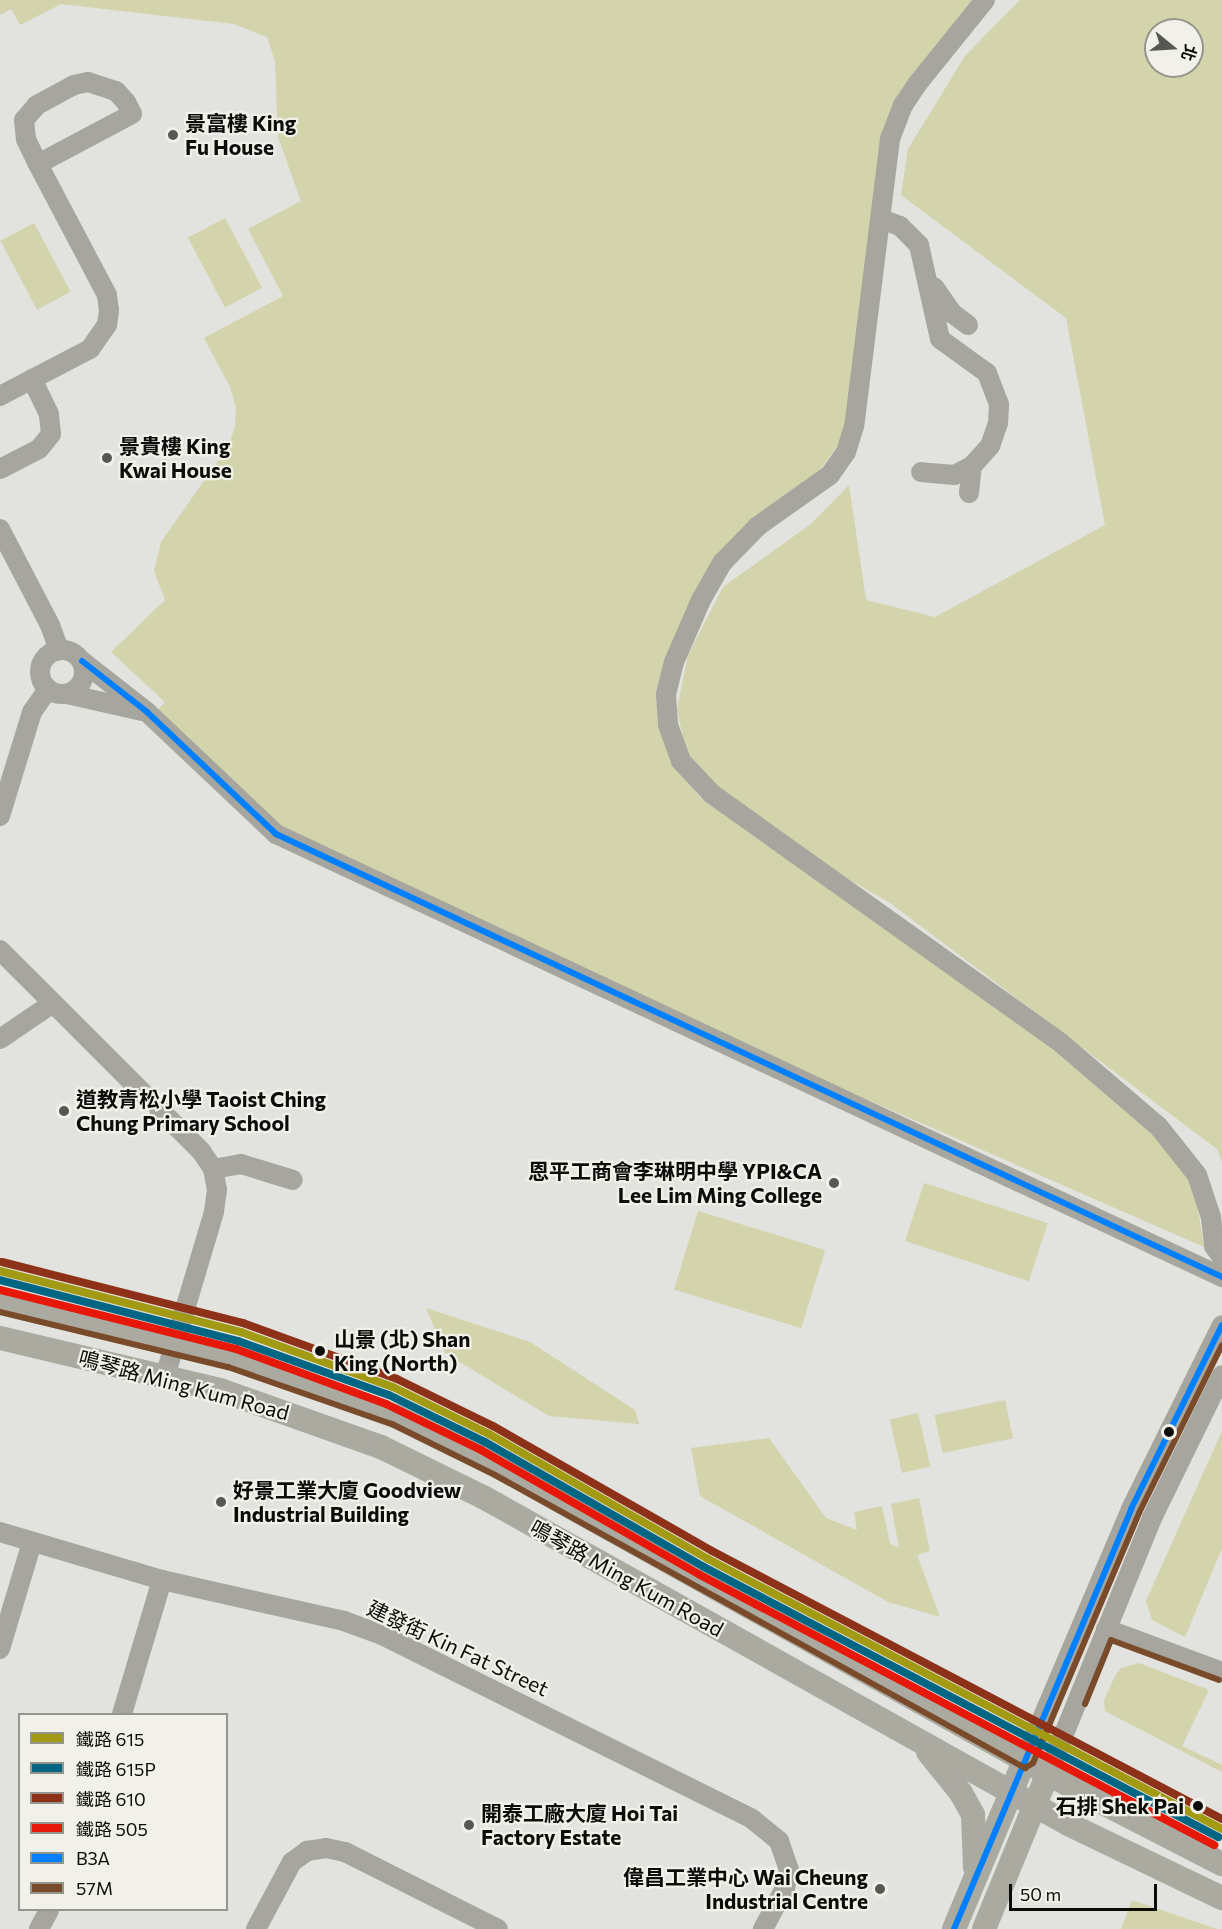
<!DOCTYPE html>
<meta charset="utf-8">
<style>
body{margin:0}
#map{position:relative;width:1222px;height:1929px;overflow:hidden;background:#e2e2de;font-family:Commissioner,"Noto Sans TC",sans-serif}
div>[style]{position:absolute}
.green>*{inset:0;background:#d3d3ac;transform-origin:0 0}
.minor>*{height:20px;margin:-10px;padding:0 10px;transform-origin:10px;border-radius:10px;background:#a6a69e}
.minor>.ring{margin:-10px;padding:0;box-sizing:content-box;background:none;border:20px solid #a6a69e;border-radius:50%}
.major>*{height:24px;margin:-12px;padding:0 12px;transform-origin:12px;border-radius:12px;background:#aaaaa1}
.bus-1>*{height:6px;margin:-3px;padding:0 3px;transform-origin:3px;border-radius:3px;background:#0080ff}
.bus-2>*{height:6px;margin:-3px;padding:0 3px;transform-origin:3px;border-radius:3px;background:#7a4b2a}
.rail-1>*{height:8px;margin:-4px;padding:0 4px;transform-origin:4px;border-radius:4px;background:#a39a13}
.rail-2>*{height:8px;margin:-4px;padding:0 4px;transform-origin:4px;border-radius:4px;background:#006684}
.rail-3>*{height:8px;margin:-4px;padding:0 4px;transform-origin:4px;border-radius:4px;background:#8d3219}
.rail-4>*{height:8px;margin:-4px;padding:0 4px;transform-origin:4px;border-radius:4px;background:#e6180a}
.dots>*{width:16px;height:16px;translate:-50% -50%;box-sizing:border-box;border:3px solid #f1f1e9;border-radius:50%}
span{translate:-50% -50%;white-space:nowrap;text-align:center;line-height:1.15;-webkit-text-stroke:4.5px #f1f1e9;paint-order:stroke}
.poi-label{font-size:21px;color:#0c0c09;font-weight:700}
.left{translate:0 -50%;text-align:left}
.right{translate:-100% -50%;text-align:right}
.stop-label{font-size:21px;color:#0c0c09;font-weight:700}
.street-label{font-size:21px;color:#0c0c09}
.legend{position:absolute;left:18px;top:1713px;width:210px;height:198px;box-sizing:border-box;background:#f1f1e9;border:2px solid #95958f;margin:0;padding:8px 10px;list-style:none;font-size:18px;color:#0c0c09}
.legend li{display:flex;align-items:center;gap:12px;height:30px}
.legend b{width:30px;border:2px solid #95958f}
.north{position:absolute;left:1144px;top:18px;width:60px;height:60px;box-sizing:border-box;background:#f1f1e9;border:2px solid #95958f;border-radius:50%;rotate:108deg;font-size:16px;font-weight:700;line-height:24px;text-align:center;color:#0c0c09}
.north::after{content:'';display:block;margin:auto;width:21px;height:27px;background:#575754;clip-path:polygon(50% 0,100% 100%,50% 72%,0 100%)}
.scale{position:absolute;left:1009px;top:1884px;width:148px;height:27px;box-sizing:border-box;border:3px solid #0c0c09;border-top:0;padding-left:8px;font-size:18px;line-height:21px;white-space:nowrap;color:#0c0c09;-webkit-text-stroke:4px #f1f1e9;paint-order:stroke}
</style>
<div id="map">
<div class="green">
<i style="clip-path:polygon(0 0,975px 0,911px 78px,842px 439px,818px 473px,761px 512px,725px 546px,662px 669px,658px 716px,671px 760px,700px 797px,1056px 1050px,1153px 1133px,1186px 1173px,1196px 1196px,1204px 1247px,816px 1077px,282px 827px,158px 710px,165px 702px,111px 652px,165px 600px,154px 571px,161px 542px,228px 447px,235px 427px,236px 407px,230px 387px,204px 338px,283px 296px,248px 229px,301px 201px,278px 137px,275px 61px,267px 37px,234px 24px,61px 4px,20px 25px,11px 9px,0 15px)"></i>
<i style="clip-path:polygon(evenodd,1020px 0,1222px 0,1222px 1162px,1217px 1149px,890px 903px,725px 808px,688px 763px,677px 709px,688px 655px,723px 587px,811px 524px,849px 485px,866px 600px,935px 617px,1105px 525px,1066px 318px,901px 195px,908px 149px,965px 56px,1020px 0,1156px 30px,1192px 30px,1192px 66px,1156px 66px,1156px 30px)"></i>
<i style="left:225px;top:218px;width:79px;height:42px;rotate:62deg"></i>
<i style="left:34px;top:223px;width:78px;height:38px;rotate:62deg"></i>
<i style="left:924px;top:1183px;width:130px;height:61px;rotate:18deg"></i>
<i style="left:698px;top:1211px;width:133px;height:82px;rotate:17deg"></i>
<i style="clip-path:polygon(426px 1308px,530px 1342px,635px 1410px,639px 1424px,549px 1416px,445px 1353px)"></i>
<i style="left:1005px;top:1400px;width:39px;height:72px;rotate:78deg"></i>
<i style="left:918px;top:1413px;width:55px;height:29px;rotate:77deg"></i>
<i style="clip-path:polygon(1222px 1431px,1222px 1548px,1185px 1637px,1152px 1620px,1146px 1601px)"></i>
<i style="clip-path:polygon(769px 1438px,826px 1518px,857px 1530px,854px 1512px,882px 1506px,890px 1544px,899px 1548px,891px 1504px,919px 1498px,930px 1551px,917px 1555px,940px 1617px,888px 1602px,700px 1496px,691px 1448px)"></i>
<i style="clip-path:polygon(1139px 1663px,1209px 1690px,1182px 1746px,1222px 1765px,1222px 1772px,1105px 1711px,1104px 1700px,1115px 1676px,1121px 1668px)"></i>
<i style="clip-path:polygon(1132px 1900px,1217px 1929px,1121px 1929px)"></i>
</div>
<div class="minor">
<i style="left:985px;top:0;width:107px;rotate:128.9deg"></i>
<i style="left:918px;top:83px;width:27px;rotate:124deg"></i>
<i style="left:903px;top:105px;width:36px;rotate:111deg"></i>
<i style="left:890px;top:139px;width:289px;rotate:97.1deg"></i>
<i style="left:854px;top:426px;width:27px;rotate:107deg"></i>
<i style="left:846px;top:452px;width:28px;rotate:125deg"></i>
<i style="left:830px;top:475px;width:88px;rotate:144.7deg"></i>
<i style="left:758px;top:526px;width:52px;rotate:134.2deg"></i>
<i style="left:722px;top:563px;width:43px;rotate:119.6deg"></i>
<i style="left:701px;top:600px;width:68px;rotate:113.5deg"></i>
<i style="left:674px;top:662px;width:34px;rotate:104deg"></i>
<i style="left:666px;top:695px;width:30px;rotate:86deg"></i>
<i style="left:668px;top:725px;width:38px;rotate:70deg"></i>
<i style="left:681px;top:761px;width:45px;rotate:46.8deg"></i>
<i style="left:712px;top:794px;width:429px;rotate:35.5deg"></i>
<i style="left:1061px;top:1043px;width:129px;rotate:40.6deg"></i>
<i style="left:1159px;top:1127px;width:61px;rotate:51.6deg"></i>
<i style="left:1197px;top:1175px;width:44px;rotate:71.6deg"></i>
<i style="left:1211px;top:1217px;width:29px;rotate:84deg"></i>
<i style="left:1214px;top:1246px;width:14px;rotate:54deg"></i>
<i style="left:881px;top:219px;width:20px;rotate:20deg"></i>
<i style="left:900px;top:226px;width:27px;rotate:45deg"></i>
<i style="left:919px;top:245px;width:96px;rotate:77.4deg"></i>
<i style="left:940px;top:339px;width:58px;rotate:35.9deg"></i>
<i style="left:987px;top:373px;width:34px;rotate:69deg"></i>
<i style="left:999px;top:405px;width:18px;rotate:93deg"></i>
<i style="left:998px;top:423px;width:24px;rotate:109deg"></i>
<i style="left:990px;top:446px;width:27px;rotate:132deg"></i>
<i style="left:972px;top:466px;width:20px;rotate:153deg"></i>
<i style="left:954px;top:475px;width:33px;rotate:-175deg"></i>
<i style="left:934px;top:287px;width:32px;rotate:55deg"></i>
<i style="left:952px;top:313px;width:20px;rotate:37deg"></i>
<i style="left:0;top:396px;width:102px;rotate:-27.6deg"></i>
<i style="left:90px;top:349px;width:29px;rotate:-55deg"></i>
<i style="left:107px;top:325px;width:15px;rotate:-82deg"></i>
<i style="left:109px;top:310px;width:15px;rotate:-98deg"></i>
<i style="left:107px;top:295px;width:148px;rotate:-117.8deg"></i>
<i style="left:38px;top:164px;width:28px;rotate:-116deg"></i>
<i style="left:26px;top:139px;width:19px;rotate:-96deg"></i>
<i style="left:24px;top:120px;width:20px;rotate:-49deg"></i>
<i style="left:37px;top:105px;width:42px;rotate:-28.4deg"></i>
<i style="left:74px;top:85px;width:14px;rotate:-12deg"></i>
<i style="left:88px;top:82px;width:29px;rotate:18deg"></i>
<i style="left:116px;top:91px;width:15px;rotate:48deg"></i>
<i style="left:126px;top:102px;width:13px;rotate:63deg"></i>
<i style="left:132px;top:114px;width:106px;rotate:152deg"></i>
<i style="left:0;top:469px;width:44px;rotate:-27.1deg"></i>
<i style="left:39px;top:449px;width:19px;rotate:-51deg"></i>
<i style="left:51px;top:434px;width:20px;rotate:-96deg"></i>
<i style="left:49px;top:414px;width:39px;rotate:-116deg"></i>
<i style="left:969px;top:493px;width:27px;rotate:-84deg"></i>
<i style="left:0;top:529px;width:108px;rotate:62.5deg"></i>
<i style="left:50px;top:625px;width:27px;rotate:70deg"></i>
<i class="ring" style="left:40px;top:650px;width:24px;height:24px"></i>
<i style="left:82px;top:661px;width:83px;rotate:38.1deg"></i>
<i style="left:147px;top:712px;width:178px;rotate:43.4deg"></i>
<i style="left:276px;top:834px;width:1045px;rotate:25.09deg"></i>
<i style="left:67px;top:694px;width:77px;rotate:12.8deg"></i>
<i style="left:0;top:816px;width:109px;rotate:-72.9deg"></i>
<i style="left:32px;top:712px;width:28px;rotate:-55deg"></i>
<i style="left:0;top:950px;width:284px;rotate:45deg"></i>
<i style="left:201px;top:1151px;width:22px;rotate:56deg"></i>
<i style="left:213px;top:1169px;width:21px;rotate:79deg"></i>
<i style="left:217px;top:1190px;width:22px;rotate:98deg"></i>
<i style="left:214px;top:1212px;width:171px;rotate:106.6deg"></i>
<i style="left:0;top:1039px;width:64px;rotate:-34.2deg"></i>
<i style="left:213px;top:1169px;width:28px;rotate:-10deg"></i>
<i style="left:241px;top:1164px;width:54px;rotate:17.1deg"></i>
<i style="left:0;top:1532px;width:169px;rotate:16.5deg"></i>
<i style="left:162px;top:1580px;width:187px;rotate:12.7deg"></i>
<i style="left:344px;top:1621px;width:40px;rotate:20.2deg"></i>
<i style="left:382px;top:1635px;width:413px;rotate:26.4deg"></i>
<i style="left:752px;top:1819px;width:35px;rotate:39deg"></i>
<i style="left:779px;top:1841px;width:31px;rotate:71deg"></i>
<i style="left:789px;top:1870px;width:18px;rotate:103deg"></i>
<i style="left:785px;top:1888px;width:47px;rotate:118.2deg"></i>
<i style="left:1106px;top:1629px;width:124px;rotate:20.3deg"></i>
<i style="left:0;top:1649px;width:112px;rotate:-73.3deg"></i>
<i style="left:122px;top:1714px;width:140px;rotate:-73.4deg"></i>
<i style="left:1025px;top:1759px;width:272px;rotate:-67deg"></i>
<i style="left:1131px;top:1509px;width:205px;rotate:-63.7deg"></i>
<i style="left:1048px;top:1773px;width:275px;rotate:-67.8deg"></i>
<i style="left:1152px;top:1518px;width:159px;rotate:-63.9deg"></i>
<i style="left:39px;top:1929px;width:21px;rotate:-62deg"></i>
<i style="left:256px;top:1929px;width:76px;rotate:-61.8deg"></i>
<i style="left:292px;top:1862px;width:19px;rotate:-36deg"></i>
<i style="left:307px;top:1851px;width:19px;rotate:-9deg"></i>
<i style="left:326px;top:1848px;width:19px;rotate:12deg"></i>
<i style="left:345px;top:1852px;width:171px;rotate:26.7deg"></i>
</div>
<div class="major">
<i style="left:0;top:1303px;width:237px;rotate:13.4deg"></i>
<i style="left:231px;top:1358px;width:174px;rotate:19.5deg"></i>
<i style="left:395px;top:1416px;width:116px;rotate:26.1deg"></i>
<i style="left:499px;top:1467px;width:656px;rotate:29.18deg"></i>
<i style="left:1072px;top:1787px;width:169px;rotate:27.2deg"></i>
<i style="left:0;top:1338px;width:226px;rotate:13.3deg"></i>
<i style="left:220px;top:1390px;width:171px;rotate:19.5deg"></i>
<i style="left:381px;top:1447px;width:114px;rotate:26.1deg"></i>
<i style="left:483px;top:1497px;width:670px;rotate:29.2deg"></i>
<i style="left:1068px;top:1824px;width:171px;rotate:25.7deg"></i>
<i style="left:928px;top:1752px;width:53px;rotate:51.2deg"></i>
<i style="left:961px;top:1793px;width:25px;rotate:61deg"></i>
<i style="left:973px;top:1815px;width:52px;rotate:87.8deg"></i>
<i style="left:954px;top:1929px;width:184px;rotate:-67.3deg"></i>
<i style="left:984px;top:1929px;width:169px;rotate:-67.7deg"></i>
</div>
<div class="bus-1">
<i style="left:82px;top:661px;width:83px;rotate:38.1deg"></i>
<i style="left:147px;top:712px;width:178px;rotate:43.4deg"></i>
<i style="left:276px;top:834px;width:1045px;rotate:25.09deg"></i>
<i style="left:954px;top:1929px;width:456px;rotate:-67.1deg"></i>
<i style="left:1131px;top:1509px;width:205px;rotate:-63.7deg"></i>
</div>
<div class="bus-2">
<i style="left:0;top:1312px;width:235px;rotate:13.6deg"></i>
<i style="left:228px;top:1367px;width:174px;rotate:19.2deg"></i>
<i style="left:392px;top:1424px;width:115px;rotate:26.3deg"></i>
<i style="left:495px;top:1475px;width:606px;rotate:28.94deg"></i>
<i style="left:1025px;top:1768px;width:9px;rotate:-32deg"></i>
<i style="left:1033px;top:1763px;width:272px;rotate:-67deg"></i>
<i style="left:1139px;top:1513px;width:187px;rotate:-63.7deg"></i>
<i style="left:1085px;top:1704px;width:69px;rotate:-67.9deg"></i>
<i style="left:1111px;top:1640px;width:115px;rotate:20.3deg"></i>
</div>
<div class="rail-1">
<i style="left:0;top:1271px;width:249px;rotate:14.2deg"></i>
<i style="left:241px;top:1332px;width:162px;rotate:19.9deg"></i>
<i style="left:393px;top:1387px;width:107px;rotate:26.1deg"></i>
<i style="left:489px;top:1434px;width:252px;rotate:29.7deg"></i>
<i style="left:708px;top:1559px;width:581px;rotate:27.71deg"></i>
</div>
<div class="rail-2">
<i style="left:0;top:1280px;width:246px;rotate:14.4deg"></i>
<i style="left:238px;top:1341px;width:160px;rotate:19.7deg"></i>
<i style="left:389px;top:1395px;width:107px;rotate:26.1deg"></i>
<i style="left:485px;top:1442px;width:252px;rotate:29.7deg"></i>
<i style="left:704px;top:1567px;width:581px;rotate:27.71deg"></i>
</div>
<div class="rail-3">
<i style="left:2px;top:1262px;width:249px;rotate:14.2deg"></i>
<i style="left:243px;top:1323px;width:164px;rotate:20deg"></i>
<i style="left:397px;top:1379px;width:107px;rotate:26.1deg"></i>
<i style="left:493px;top:1426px;width:252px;rotate:29.7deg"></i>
<i style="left:712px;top:1551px;width:576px;rotate:27.72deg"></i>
</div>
<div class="rail-4">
<i style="left:0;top:1290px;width:243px;rotate:14deg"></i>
<i style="left:236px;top:1349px;width:160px;rotate:20.1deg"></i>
<i style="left:386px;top:1404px;width:106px;rotate:25.8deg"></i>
<i style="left:481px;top:1450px;width:252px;rotate:29.7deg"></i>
<i style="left:700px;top:1575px;width:581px;rotate:27.71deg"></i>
</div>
<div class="dots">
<i style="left:173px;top:135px;background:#575754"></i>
<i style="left:107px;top:458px;background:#575754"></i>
<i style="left:64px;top:1111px;background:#575754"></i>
<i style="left:834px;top:1183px;background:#575754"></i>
<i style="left:320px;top:1351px;background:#0c0c09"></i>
<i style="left:1169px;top:1432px;background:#0c0c09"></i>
<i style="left:221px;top:1502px;background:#575754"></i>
<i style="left:1198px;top:1806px;background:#0c0c09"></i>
<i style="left:469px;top:1825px;background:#575754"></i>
<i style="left:880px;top:1889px;background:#575754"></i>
</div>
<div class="poi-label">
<span class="left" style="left:185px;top:135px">景富樓 King<br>Fu House</span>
<span class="left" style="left:119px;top:458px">景貴樓 King<br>Kwai House</span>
<span class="left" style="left:76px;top:1111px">道教青松小學 Taoist Ching<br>Chung Primary School</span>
<span class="right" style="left:822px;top:1183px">恩平工商會李琳明中學 YPI&amp;CA<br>Lee Lim Ming College</span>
<span class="left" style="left:233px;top:1502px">好景工業大廈 Goodview<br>Industrial Building</span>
<span class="left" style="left:481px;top:1825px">開泰工廠大廈 Hoi Tai<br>Factory Estate</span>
<span class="right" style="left:868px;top:1889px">偉昌工業中心 Wai Cheung<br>Industrial Centre</span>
</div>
<div class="stop-label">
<span class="left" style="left:334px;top:1351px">山景 (北) Shan<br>King (North)</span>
<span class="right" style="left:1184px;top:1806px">石排 Shek Pai</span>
</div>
<div class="street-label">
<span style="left:184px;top:1385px;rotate:15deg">鳴琴路 Ming Kum Road</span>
<span style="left:627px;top:1578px;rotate:29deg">鳴琴路 Ming Kum Road</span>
<span style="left:458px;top:1648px;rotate:25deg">建發街 Kin Fat Street</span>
</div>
<ul class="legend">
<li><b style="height:8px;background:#a39a13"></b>鐵路 615</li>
<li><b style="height:8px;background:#006684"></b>鐵路 615P</li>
<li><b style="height:8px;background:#8d3219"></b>鐵路 610</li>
<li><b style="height:8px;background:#e6180a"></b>鐵路 505</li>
<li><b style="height:8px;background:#0080ff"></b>B3A</li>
<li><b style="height:8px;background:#7a4b2a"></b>57M</li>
</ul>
<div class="north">北</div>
<div class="scale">50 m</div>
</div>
